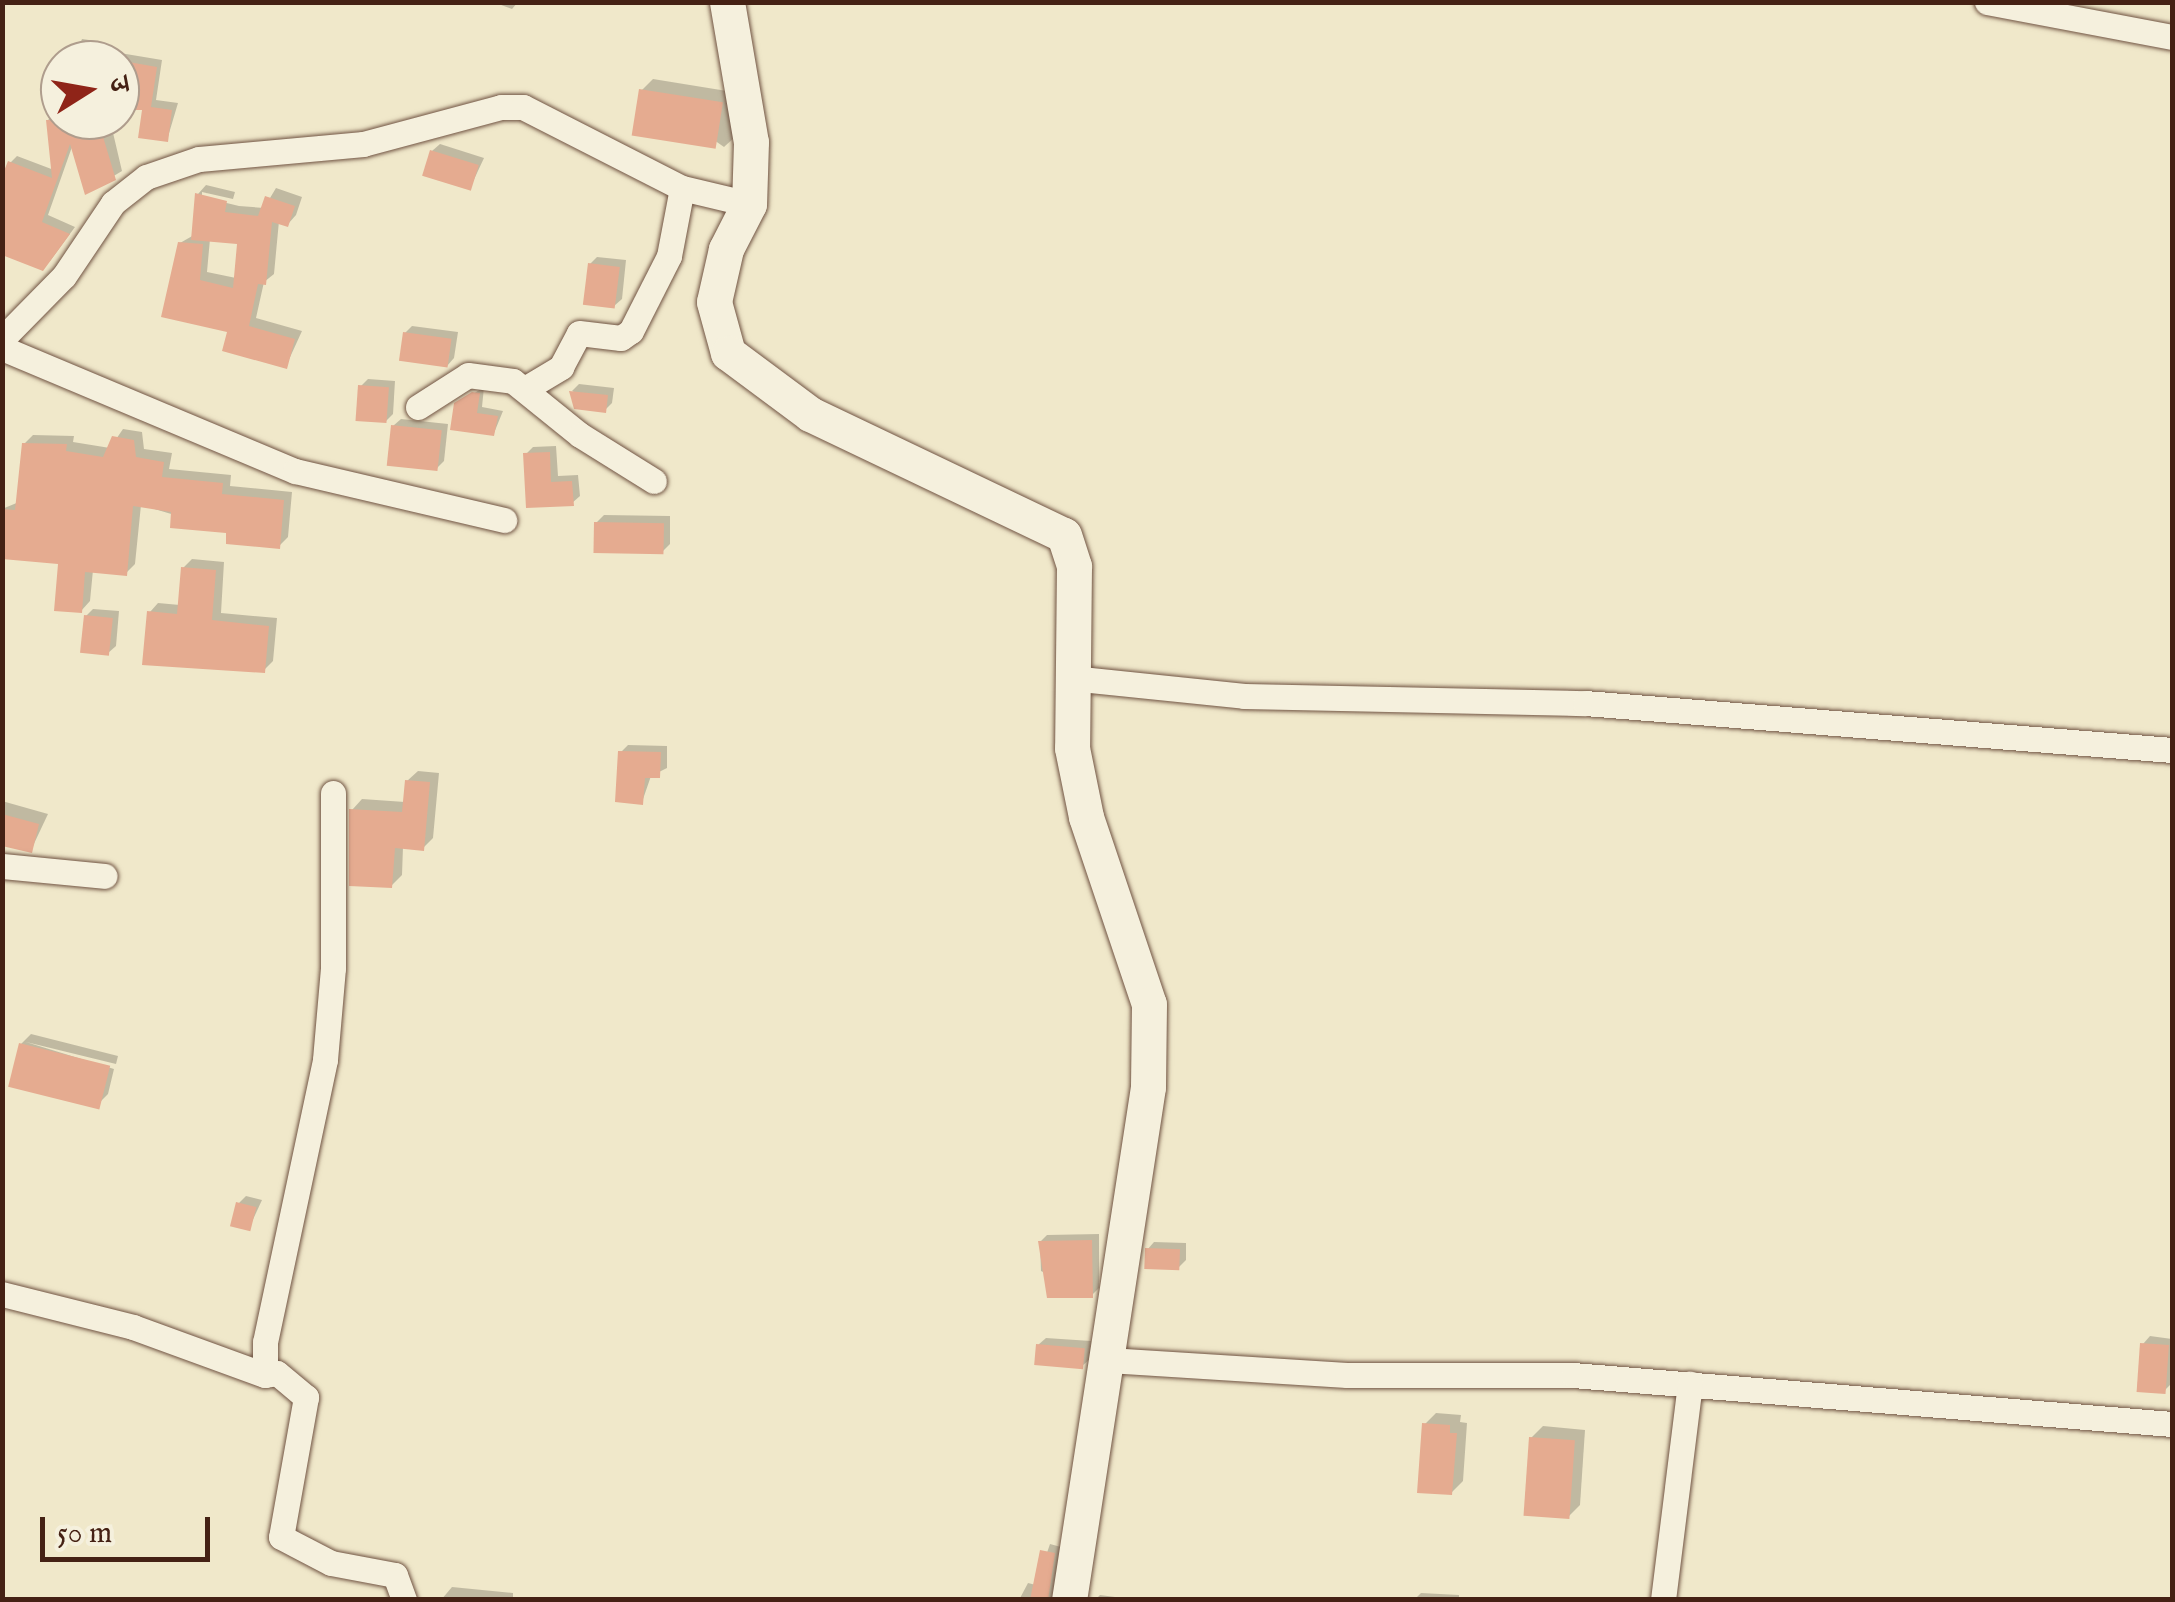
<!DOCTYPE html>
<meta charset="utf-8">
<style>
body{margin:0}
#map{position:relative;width:2175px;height:1602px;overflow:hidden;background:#f0e8ca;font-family:"IM FELL English","Noto Serif Devanagari",serif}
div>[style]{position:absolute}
.shadow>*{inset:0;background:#0003}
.building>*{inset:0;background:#e5ab90;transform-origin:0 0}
.roads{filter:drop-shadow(0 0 2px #705342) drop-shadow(0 0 2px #705342)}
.street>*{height:25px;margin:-12.5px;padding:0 12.5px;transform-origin:12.5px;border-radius:12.5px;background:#f5f0dd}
.secondary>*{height:35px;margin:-17.5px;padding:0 17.5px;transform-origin:17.5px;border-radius:17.5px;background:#f5f0dd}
span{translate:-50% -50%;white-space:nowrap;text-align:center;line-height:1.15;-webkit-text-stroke:10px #f5f0dd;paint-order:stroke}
.frame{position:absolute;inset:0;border:5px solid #452114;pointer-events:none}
.north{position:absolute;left:40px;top:40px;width:100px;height:100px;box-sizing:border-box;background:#f5f0dd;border:2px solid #af9d8d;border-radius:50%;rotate:79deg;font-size:28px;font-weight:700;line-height:40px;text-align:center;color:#452114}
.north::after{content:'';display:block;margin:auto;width:35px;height:45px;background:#8f2418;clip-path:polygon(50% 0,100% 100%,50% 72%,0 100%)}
.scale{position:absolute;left:40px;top:1517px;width:170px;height:45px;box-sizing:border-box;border:5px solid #452114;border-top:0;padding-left:12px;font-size:30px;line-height:35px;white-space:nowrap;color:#452114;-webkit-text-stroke:8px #f5f0dd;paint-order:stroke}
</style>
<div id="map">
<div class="shadow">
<i style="clip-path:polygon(493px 2px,518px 2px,512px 9px)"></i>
<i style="clip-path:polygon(82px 39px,103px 42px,102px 50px,162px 60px,156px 100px,178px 103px,167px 140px,145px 108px,120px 107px,120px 60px,74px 60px)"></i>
<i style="clip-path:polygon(653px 79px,733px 92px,736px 136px,724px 147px,642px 90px)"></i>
<i style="clip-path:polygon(55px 113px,60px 120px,110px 120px,122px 171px,87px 192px,73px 144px,48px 215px,75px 227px,50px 261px,10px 163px,17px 156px,54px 170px,48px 120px)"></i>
<i style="clip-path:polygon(440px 144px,484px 158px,470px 188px,432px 151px)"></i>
<i style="clip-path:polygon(evenodd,206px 185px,235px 192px,233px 199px,202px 192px,202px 197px,239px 206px,264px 208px,276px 188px,302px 197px,296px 215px,288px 224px,279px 221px,274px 274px,264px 282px,256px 318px,302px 331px,286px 366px,230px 330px,164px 315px,180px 243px,194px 235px,198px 194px,206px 185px,210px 239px,240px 242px,236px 278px,207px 272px,210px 239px)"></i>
<i style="clip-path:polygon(597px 257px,626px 260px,622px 299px,614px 306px,590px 264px)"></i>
<i style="clip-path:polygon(412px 326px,458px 332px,454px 358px,447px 366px,405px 333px)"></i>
<i style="clip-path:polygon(368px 379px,395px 381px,393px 414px,386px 421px,361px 386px)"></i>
<i style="clip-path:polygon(579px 384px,614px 388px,612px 403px,605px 410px,572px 391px)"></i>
<i style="clip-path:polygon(484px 387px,482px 407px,503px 411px,494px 433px,459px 403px)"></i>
<i style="clip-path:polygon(401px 419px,448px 424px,444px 461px,437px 468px,393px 426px)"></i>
<i style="clip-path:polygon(123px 429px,142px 432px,144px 449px,172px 453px,169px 469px,231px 475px,230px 486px,292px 492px,288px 537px,279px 546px,141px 505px,135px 564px,126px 573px,93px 570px,90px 601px,81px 611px,61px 562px,2px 557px,2px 509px,19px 502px,24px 444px,33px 435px,74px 436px,73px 442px,110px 448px)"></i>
<i style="clip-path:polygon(556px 446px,558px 476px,578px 475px,580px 496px,572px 503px,529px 506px,526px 454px,533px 447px)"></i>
<i style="clip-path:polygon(604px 515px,670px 516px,670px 544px,663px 551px,596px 523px)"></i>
<i style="clip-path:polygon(192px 559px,224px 562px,221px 613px,277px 618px,273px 661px,264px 670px,150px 612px,158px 603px,180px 605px,183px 568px)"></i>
<i style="clip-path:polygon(93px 609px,119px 611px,116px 646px,108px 653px,86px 616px)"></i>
<i style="clip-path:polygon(628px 745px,667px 746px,667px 768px,651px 776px,642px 802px,621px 752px)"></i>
<i style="clip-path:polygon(418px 771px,439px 773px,433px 838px,423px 848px,403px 847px,402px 875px,391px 886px,352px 810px,362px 799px,405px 802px,407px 781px)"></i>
<i style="clip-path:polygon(2px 801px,48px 814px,31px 850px,2px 843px)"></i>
<i style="clip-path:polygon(31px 1034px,118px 1056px,116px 1064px,26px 1042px,114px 1069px,108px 1094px,98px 1104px,21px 1044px)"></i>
<i style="clip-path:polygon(246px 1196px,262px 1200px,249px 1228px,239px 1203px)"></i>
<i style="clip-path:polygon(1099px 1234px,1099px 1288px,1092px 1295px,1041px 1271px,1040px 1242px,1047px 1235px)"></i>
<i style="clip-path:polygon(1154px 1242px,1186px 1243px,1186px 1260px,1179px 1267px,1147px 1250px)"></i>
<i style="clip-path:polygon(2150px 1336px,2172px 1339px,2170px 1385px,2163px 1392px,2143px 1344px)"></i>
<i style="clip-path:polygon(1046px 1338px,1091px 1341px,1090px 1359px,1082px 1366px,1038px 1345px)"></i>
<i style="clip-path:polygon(1436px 1413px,1461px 1415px,1460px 1422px,1467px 1423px,1463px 1481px,1451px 1493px,1425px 1424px)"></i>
<i style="clip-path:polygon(1543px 1426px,1585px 1430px,1580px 1505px,1568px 1517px,1531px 1438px)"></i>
<i style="clip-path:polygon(1050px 1544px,1061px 1547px,1055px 1600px,1019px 1600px,1028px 1583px,1036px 1585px)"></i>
<i style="clip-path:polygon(452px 1587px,513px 1593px,513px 1600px,441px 1600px)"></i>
<i style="clip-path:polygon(1421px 1593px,1459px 1595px,1459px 1600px,1414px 1600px)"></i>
<i style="clip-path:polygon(1100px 1595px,1130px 1599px,1130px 1600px,1095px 1600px)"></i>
</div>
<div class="building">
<i style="clip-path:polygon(123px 61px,157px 67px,151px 107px,172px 110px,168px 142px,138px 138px,142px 110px,120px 110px)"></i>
<i style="left:639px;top:89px;width:85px;height:47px;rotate:9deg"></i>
<i style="clip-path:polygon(46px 120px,98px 120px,116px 180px,85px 195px,70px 144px,42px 222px,70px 234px,43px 271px,2px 255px,2px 176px,8px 161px,52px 178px)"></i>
<i style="left:430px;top:150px;width:51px;height:27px;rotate:17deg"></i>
<i style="clip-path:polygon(195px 193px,227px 201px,225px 212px,258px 216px,265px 196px,295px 206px,288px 227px,272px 222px,266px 285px,258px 284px,249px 326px,295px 339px,287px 369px,222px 351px,227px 332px,161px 317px,178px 242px,203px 244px,200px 280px,233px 288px,237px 244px,191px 240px)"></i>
<i style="left:588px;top:263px;width:32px;height:42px;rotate:7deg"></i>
<i style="left:403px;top:332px;width:49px;height:29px;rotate:8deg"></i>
<i style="left:358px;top:385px;width:31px;height:36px;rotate:4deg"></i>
<i style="clip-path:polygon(569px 391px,608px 395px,606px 413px,574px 409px)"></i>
<i style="clip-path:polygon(472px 392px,480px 393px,477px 413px,498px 416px,494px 436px,450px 430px,454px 403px)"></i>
<i style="left:391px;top:425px;width:51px;height:41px;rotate:6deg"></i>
<i style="clip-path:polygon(112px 436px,134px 440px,136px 457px,164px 462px,162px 477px,223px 483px,222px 494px,284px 500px,280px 549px,226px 544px,226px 533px,170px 528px,171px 512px,133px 506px,127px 576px,85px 572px,82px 613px,54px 611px,58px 564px,2px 559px,2px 509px,15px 510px,22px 443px,67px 444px,66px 451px,103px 457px)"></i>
<i style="clip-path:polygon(550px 452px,551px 482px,572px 481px,574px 506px,526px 508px,523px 453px)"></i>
<i style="left:594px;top:522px;width:70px;height:31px;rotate:1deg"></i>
<i style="clip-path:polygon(181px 567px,216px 570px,212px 620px,269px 626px,265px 673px,142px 665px,147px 611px,177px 614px)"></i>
<i style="left:84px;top:615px;width:29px;height:38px;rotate:6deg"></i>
<i style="clip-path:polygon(618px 751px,661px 752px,660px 778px,645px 778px,643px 805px,615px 802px)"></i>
<i style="clip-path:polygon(405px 780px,430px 782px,424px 851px,395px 848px,392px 888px,349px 886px,349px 809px,402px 812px)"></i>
<i style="clip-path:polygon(2px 814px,39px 824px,32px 853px,2px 846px)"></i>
<i style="left:19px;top:1043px;width:94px;height:45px;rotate:14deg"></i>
<i style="left:236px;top:1202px;width:21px;height:25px;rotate:14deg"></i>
<i style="clip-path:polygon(1092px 1240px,1093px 1298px,1047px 1298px,1038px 1241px)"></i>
<i style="left:1145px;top:1248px;width:35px;height:21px;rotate:2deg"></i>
<i style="left:2140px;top:1343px;width:29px;height:49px;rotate:4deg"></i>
<i style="left:1036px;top:1344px;width:49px;height:21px;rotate:5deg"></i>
<i style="clip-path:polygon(1422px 1423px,1450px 1425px,1450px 1433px,1457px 1433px,1452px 1495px,1417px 1493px)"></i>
<i style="left:1529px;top:1437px;width:46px;height:79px;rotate:4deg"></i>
<i style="clip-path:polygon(1040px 1550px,1055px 1553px,1048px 1600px,1030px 1600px)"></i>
</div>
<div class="roads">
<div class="street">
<i style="left:1987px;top:2px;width:188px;rotate:10.7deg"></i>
<i style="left:2px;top:339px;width:88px;rotate:-45.5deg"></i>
<i style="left:64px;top:276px;width:88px;rotate:-56.1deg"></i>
<i style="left:113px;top:203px;width:42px;rotate:-38.2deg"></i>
<i style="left:146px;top:177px;width:56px;rotate:-18.8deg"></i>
<i style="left:199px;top:159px;width:165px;rotate:-5.2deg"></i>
<i style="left:363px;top:144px;width:143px;rotate:-15deg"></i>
<i style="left:501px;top:107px;width:22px"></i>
<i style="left:523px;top:107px;width:178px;rotate:27deg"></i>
<i style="left:682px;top:188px;width:69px;rotate:13.4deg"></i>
<i style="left:2px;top:348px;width:318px;rotate:22.8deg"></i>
<i style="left:295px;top:471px;width:215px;rotate:13.2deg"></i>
<i style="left:528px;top:387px;width:39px;rotate:-31deg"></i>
<i style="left:561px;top:367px;width:38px;rotate:-62deg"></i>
<i style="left:579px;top:333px;width:42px;rotate:6.8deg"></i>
<i style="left:621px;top:338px;width:12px;rotate:-35deg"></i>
<i style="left:631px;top:331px;width:84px;rotate:-63.1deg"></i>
<i style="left:669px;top:256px;width:69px;rotate:-79.2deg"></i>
<i style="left:418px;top:407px;width:59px;rotate:-32.6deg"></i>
<i style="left:468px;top:375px;width:45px;rotate:7.6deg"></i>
<i style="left:513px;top:381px;width:86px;rotate:38.9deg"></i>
<i style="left:580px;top:435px;width:87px;rotate:31.9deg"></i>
<i style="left:1071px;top:678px;width:174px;rotate:5.9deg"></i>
<i style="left:1244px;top:696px;width:341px;rotate:1.2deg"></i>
<i style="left:1585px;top:703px;width:589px;rotate:4.58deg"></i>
<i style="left:333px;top:793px;width:175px;rotate:90deg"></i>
<i style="left:333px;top:968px;width:92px;rotate:95deg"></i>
<i style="left:325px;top:1060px;width:288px;rotate:102deg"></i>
<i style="left:265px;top:1342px;width:33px;rotate:90deg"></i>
<i style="left:265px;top:1375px;width:12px;rotate:-9deg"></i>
<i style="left:277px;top:1373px;width:38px;rotate:40deg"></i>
<i style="left:306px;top:1397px;width:142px;rotate:100.1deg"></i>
<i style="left:281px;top:1537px;width:56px;rotate:27.5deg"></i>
<i style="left:331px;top:1563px;width:65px;rotate:10.6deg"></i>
<i style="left:395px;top:1575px;width:27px;rotate:70deg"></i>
<i style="left:2px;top:866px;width:103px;rotate:5.5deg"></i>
<i style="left:2px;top:1294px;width:135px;rotate:14.1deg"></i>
<i style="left:133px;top:1327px;width:140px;rotate:20deg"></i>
<i style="left:1108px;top:1360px;width:239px;rotate:3.6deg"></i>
<i style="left:1347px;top:1375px;width:226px"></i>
<i style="left:1573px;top:1375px;width:601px;rotate:4.68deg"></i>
<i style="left:1663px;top:1600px;width:218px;rotate:-82.9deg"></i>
</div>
<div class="secondary">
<i style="left:727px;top:2px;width:142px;rotate:80.3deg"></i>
<i style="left:751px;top:142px;width:62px;rotate:91.8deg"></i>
<i style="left:749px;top:204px;width:51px;rotate:117.1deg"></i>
<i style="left:726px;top:249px;width:54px;rotate:102.8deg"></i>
<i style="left:714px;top:302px;width:53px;rotate:74.6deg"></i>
<i style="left:728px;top:353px;width:102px;rotate:36.6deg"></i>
<i style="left:810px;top:414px;width:281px;rotate:25.5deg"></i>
<i style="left:1064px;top:535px;width:33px;rotate:72deg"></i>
<i style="left:1074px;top:566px;width:182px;rotate:90.6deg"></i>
<i style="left:1072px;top:748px;width:70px;rotate:78.5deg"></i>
<i style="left:1086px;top:817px;width:197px;rotate:71.4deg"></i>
<i style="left:1149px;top:1004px;width:83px;rotate:90.7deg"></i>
<i style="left:1148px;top:1087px;width:519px;rotate:98.75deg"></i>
</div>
</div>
<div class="frame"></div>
<div class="north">उ</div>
<div class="scale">50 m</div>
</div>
